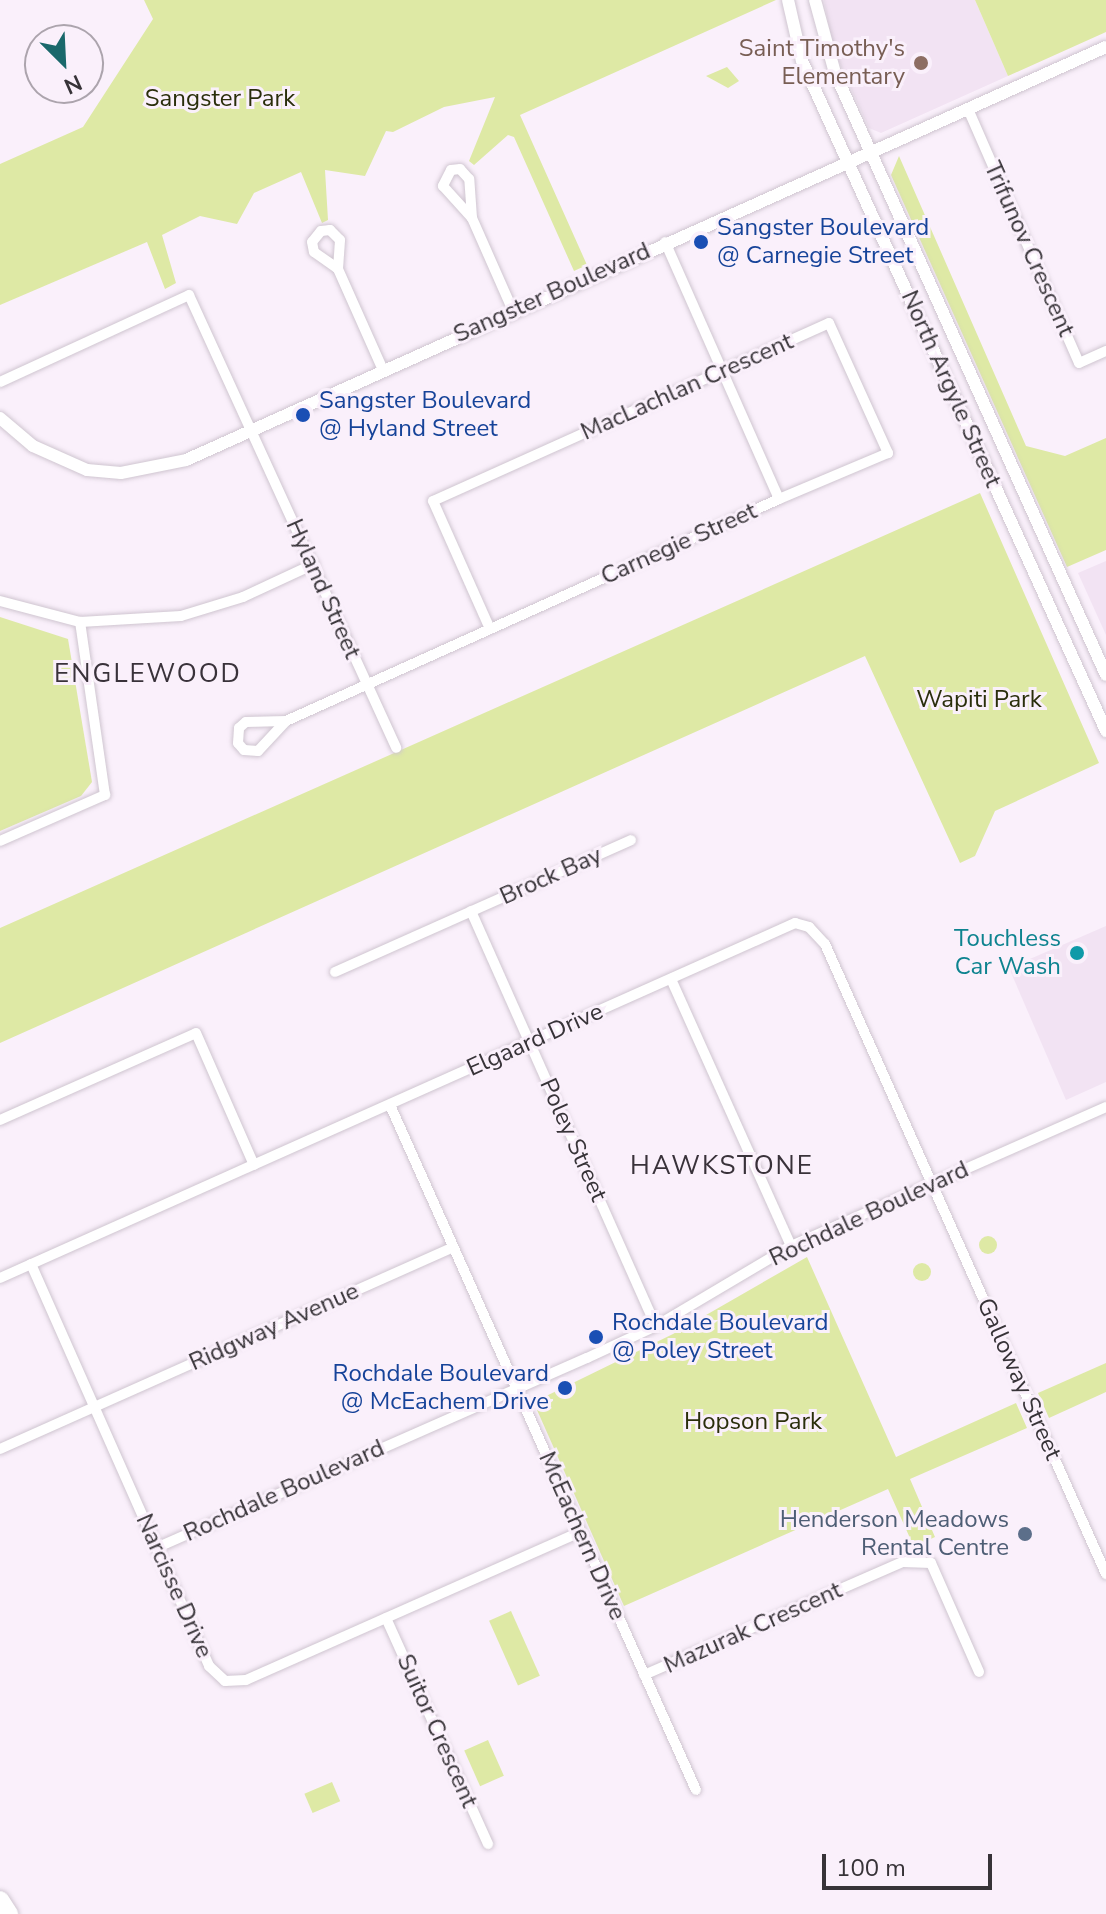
<!DOCTYPE html>
<style>
body{margin:0}
#map{position:relative;width:1106px;height:1914px;overflow:hidden;background:#faf0fb;font-family:"Nunito Sans",sans-serif}
div>[style]{position:absolute}
.built>*{inset:0;background:#f2e3f3}
.green>*{inset:0;background:#dee9a5;transform-origin:0 0}
.round{border-radius:50%}
.roads{filter:drop-shadow(0 0 2px #cfc5d0) drop-shadow(0 0 2px #cfc5d0)}
.minor>*{height:10px;margin:-5px;padding:0 5px;transform-origin:5px;border-radius:5px;background:#fff}
.tertiary>*{height:12px;margin:-6px;padding:0 6px;transform-origin:6px;border-radius:6px;background:#fff}
.motorway>*{height:18px;margin:-9px;padding:0 9px;transform-origin:9px;border-radius:9px;background:#fff}
.dots>*{width:22px;height:22px;translate:-50% -50%;box-sizing:border-box;border:4px solid #faf0fb;border-radius:50%}
span{translate:-50% -50%;white-space:nowrap;text-align:center;line-height:1.15;-webkit-text-stroke:6px #faf0fb;paint-order:stroke}
.education-label{font-size:24px;color:#785e54}
.right{translate:-100% -50%;text-align:right}
.park-label{font-size:24px;color:#2a2e0b}
.transit-label{font-size:24px;color:#164399}
.left{translate:0 -50%;text-align:left}
.street-label{font-size:24px;color:#373338}
.culture-label{font-size:24px;color:#0d838f}
.service-label{font-size:24px;color:#4e5e75}
.neighbourhood-label{font-size:26px;color:#39323a;letter-spacing:2px}
.north{position:absolute;left:24px;top:24px;width:80px;height:80px;box-sizing:border-box;background:#faf0fb;border:2px solid #aca4ad;border-radius:50%;rotate:156deg;font-size:22px;font-weight:700;line-height:32px;text-align:center;color:#373338}
.north::after{content:'';display:block;margin:auto;width:28px;height:36px;background:#1a686b;clip-path:polygon(50% 0,100% 100%,50% 72%,0 100%)}
.scale{position:absolute;left:822px;top:1854px;width:170px;height:36px;box-sizing:border-box;border:4px solid #373338;border-top:0;padding-left:10px;font-size:24px;line-height:28px;white-space:nowrap;color:#373338;-webkit-text-stroke:6px #faf0fb;paint-order:stroke}
</style>
<div id="map">
<div class="built">
<i style="clip-path:polygon(824px 0,975px 0,1008px 76px,881px 133px,869px 128px,833px 49px)"></i>
<i style="clip-path:polygon(1106px 561px,1106px 635px,1078px 573px)"></i>
<i style="clip-path:polygon(1106px 926px,1106px 1082px,1066px 1100px,1009px 968px)"></i>
</div>
<div class="green">
<i style="clip-path:polygon(144px 0,776px 0,520px 115px,587px 265px,574px 271px,514px 137px,508px 135px,474px 165px,469px 161px,495px 97px,444px 107px,393px 132px,386px 131px,365px 176px,325px 170px,328px 220px,322px 223px,301px 172px,254px 193px,237px 224px,200px 216px,162px 235px,176px 283px,165px 289px,147px 242px,0 305px,0 164px,83px 127px,153px 19px)"></i>
<i style="clip-path:polygon(975px 0,1106px 0,1106px 32px,1008px 76px)"></i>
<i style="clip-path:polygon(727px 67px,739px 81px,728px 88px,706px 76px)"></i>
<i style="clip-path:polygon(899px 156px,1026px 446px,1065px 456px,1106px 438px,1106px 550px,1067px 567px,891px 175px)"></i>
<i style="clip-path:polygon(980px 493px,1099px 763px,995px 811px,975px 856px,960px 863px,865px 656px,0 1043px,0 928px)"></i>
<i style="clip-path:polygon(0 617px,68px 639px,92px 782px,81px 796px,0 831px)"></i>
<i class="round" style="left:979px;top:1236px;width:18px;height:18px"></i>
<i style="clip-path:polygon(807px 1257px,896px 1457px,1016px 1403px,1027px 1428px,910px 1479px,935px 1537px,914px 1547px,888px 1489px,624px 1606px,537px 1410px,538px 1400px,673px 1334px)"></i>
<i class="round" style="left:913px;top:1263px;width:18px;height:18px"></i>
<i style="clip-path:polygon(1106px 1363px,1106px 1392px,1049px 1418px,1038px 1393px)"></i>
<i style="left:511px;top:1611px;width:71px;height:24px;rotate:66deg"></i>
<i style="left:488px;top:1740px;width:39px;height:26px;rotate:66deg"></i>
<i style="left:332px;top:1782px;width:21px;height:30px;rotate:67deg"></i>
</div>
<div class="roads">
<div class="minor">
<i style="left:968px;top:109px;width:277px;rotate:66.4deg"></i>
<i style="left:1079px;top:363px;width:30px;rotate:-24deg"></i>
<i style="left:472px;top:218px;width:39px;rotate:-94deg"></i>
<i style="left:469px;top:179px;width:13px;rotate:-132deg"></i>
<i style="left:460px;top:169px;width:9px;rotate:174deg"></i>
<i style="left:451px;top:170px;width:18px;rotate:117deg"></i>
<i style="left:443px;top:186px;width:43px;rotate:47.8deg"></i>
<i style="left:472px;top:218px;width:102px;rotate:66.2deg"></i>
<i style="left:338px;top:269px;width:29px;rotate:-86deg"></i>
<i style="left:340px;top:240px;width:14px;rotate:-135deg"></i>
<i style="left:330px;top:230px;width:9px;rotate:174deg"></i>
<i style="left:321px;top:231px;width:14px;rotate:129deg"></i>
<i style="left:312px;top:242px;width:10px;rotate:79deg"></i>
<i style="left:314px;top:252px;width:29px;rotate:35deg"></i>
<i style="left:338px;top:269px;width:111px;rotate:66deg"></i>
<i style="left:0;top:382px;width:208px;rotate:-24.7deg"></i>
<i style="left:189px;top:295px;width:498px;rotate:65.4deg"></i>
<i style="left:0;top:601px;width:83px;rotate:14.7deg"></i>
<i style="left:80px;top:622px;width:101px;rotate:-3.4deg"></i>
<i style="left:181px;top:616px;width:65px;rotate:-17deg"></i>
<i style="left:243px;top:597px;width:78px;rotate:-24.9deg"></i>
<i style="left:490px;top:629px;width:140px;rotate:-114deg"></i>
<i style="left:433px;top:501px;width:434px;rotate:-24.2deg"></i>
<i style="left:829px;top:323px;width:143px;rotate:65.6deg"></i>
<i style="left:888px;top:453px;width:118px;rotate:157.1deg"></i>
<i style="left:286px;top:721px;width:41px;rotate:133deg"></i>
<i style="left:258px;top:751px;width:14px;rotate:-176deg"></i>
<i style="left:244px;top:750px;width:9px;rotate:-131deg"></i>
<i style="left:238px;top:743px;width:15px;rotate:-86deg"></i>
<i style="left:239px;top:728px;width:9px;rotate:-41deg"></i>
<i style="left:246px;top:722px;width:40px;rotate:-1.4deg"></i>
<i style="left:286px;top:721px;width:541px;rotate:-24.24deg"></i>
<i style="left:779px;top:499px;width:281px;rotate:-113.9deg"></i>
<i style="left:0;top:841px;width:115px;rotate:-23.7deg"></i>
<i style="left:105px;top:795px;width:175px;rotate:-98.2deg"></i>
<i style="left:471px;top:911px;width:454px;rotate:66deg"></i>
<i style="left:335px;top:972px;width:324px;rotate:-24deg"></i>
<i style="left:671px;top:979px;width:293px;rotate:65.8deg"></i>
<i style="left:390px;top:1105px;width:750px;rotate:65.93deg"></i>
<i style="left:0;top:1120px;width:214px;rotate:-23.9deg"></i>
<i style="left:196px;top:1033px;width:144px;rotate:66.3deg"></i>
<i style="left:31px;top:1264px;width:440px;rotate:66.1deg"></i>
<i style="left:209px;top:1666px;width:22px;rotate:43deg"></i>
<i style="left:225px;top:1681px;width:21px;rotate:-3deg"></i>
<i style="left:246px;top:1680px;width:365px;rotate:-23.9deg"></i>
<i style="left:0;top:1278px;width:871px;rotate:-24.06deg"></i>
<i style="left:795px;top:923px;width:15px;rotate:16deg"></i>
<i style="left:809px;top:927px;width:23px;rotate:47deg"></i>
<i style="left:825px;top:944px;width:690px;rotate:65.96deg"></i>
<i style="left:0;top:1449px;width:496px;rotate:-24deg"></i>
<i style="left:156px;top:1548px;width:471px;rotate:-23.8deg"></i>
<i style="left:587px;top:1358px;width:76px;rotate:-24.9deg"></i>
<i style="left:656px;top:1326px;width:157px;rotate:-30.7deg"></i>
<i style="left:791px;top:1246px;width:344px;rotate:-23.8deg"></i>
<i style="left:386px;top:1618px;width:248px;rotate:65.7deg"></i>
<i style="left:644px;top:1675px;width:283px;rotate:-23.6deg"></i>
<i style="left:903px;top:1562px;width:28px;rotate:2deg"></i>
<i style="left:931px;top:1563px;width:119px;rotate:66.2deg"></i>
</div>
<div class="tertiary">
<i style="left:788px;top:0;width:63px;rotate:77.1deg"></i>
<i style="left:802px;top:61px;width:736px;rotate:65.59deg"></i>
<i style="left:815px;top:0;width:76px;rotate:74.7deg"></i>
<i style="left:835px;top:73px;width:660px;rotate:65.76deg"></i>
<i style="left:0;top:418px;width:43px;rotate:40.3deg"></i>
<i style="left:33px;top:446px;width:59px;rotate:24deg"></i>
<i style="left:87px;top:470px;width:34px;rotate:5deg"></i>
<i style="left:121px;top:473px;width:66px;rotate:-11.3deg"></i>
<i style="left:186px;top:460px;width:1008px;rotate:-24.18deg"></i>
</div>
<div class="motorway">
<i style="left:0;top:1900px;width:17px;rotate:57deg"></i>
</div>
</div>
<div class="dots">
<i style="left:921px;top:63px;background:#8d6e63"></i>
<i style="left:701px;top:242px;background:#1a4fb4"></i>
<i style="left:303px;top:415px;background:#1a4fb4"></i>
<i style="left:1077px;top:953px;background:#0f9aa8"></i>
<i style="left:596px;top:1337px;background:#1a4fb4"></i>
<i style="left:565px;top:1388px;background:#1a4fb4"></i>
<i style="left:1025px;top:1534px;background:#5c6f8a"></i>
</div>
<div class="education-label">
<span class="right" style="left:905px;top:63px">Saint Timothy's<br>Elementary</span>
</div>
<div class="park-label">
<span style="left:220px;top:99px">Sangster Park</span>
<span style="left:979px;top:700px">Wapiti Park</span>
<span style="left:753px;top:1422px">Hopson Park</span>
</div>
<div class="transit-label">
<span class="left" style="left:717px;top:242px">Sangster Boulevard<br>@ Carnegie Street</span>
<span class="left" style="left:319px;top:415px">Sangster Boulevard<br>@ Hyland Street</span>
<span class="left" style="left:612px;top:1337px">Rochdale Boulevard<br>@ Poley Street</span>
<span class="right" style="left:549px;top:1388px">Rochdale Boulevard<br>@ McEachem Drive</span>
</div>
<div class="street-label">
<span style="left:1029px;top:249px;rotate:66deg">Trifunov Crescent</span>
<span style="left:552px;top:293px;rotate:-24deg">Sangster Boulevard</span>
<span style="left:687px;top:387px;rotate:-24deg">MacLachlan Crescent</span>
<span style="left:951px;top:389px;rotate:66deg">North Argyle Street</span>
<span style="left:679px;top:544px;rotate:-24deg">Carnegie Street</span>
<span style="left:323px;top:589px;rotate:66deg">Hyland Street</span>
<span style="left:551px;top:876px;rotate:-24deg">Brock Bay</span>
<span style="left:535px;top:1040px;rotate:-24deg">Elgaard Drive</span>
<span style="left:573px;top:1140px;rotate:66deg">Poley Street</span>
<span style="left:869px;top:1214px;rotate:-25deg">Rochdale Boulevard</span>
<span style="left:274px;top:1327px;rotate:-24deg">Ridgway Avenue</span>
<span style="left:1019px;top:1379px;rotate:66deg">Galloway Street</span>
<span style="left:284px;top:1491px;rotate:-24deg">Rochdale Boulevard</span>
<span style="left:582px;top:1536px;rotate:66deg">McEachern Drive</span>
<span style="left:174px;top:1586px;rotate:66deg">Narcisse Drive</span>
<span style="left:753px;top:1628px;rotate:-24deg">Mazurak Crescent</span>
<span style="left:437px;top:1731px;rotate:66deg">Suitor Crescent</span>
</div>
<div class="culture-label">
<span class="right" style="left:1061px;top:953px">Touchless<br>Car Wash</span>
</div>
<div class="service-label">
<span class="right" style="left:1009px;top:1534px">Henderson Meadows<br>Rental Centre</span>
</div>
<div class="neighbourhood-label">
<span style="left:148px;top:674px">ENGLEWOOD</span>
<span style="left:722px;top:1166px">HAWKSTONE</span>
</div>
<div class="north">N</div>
<div class="scale">100 m</div>
</div>
